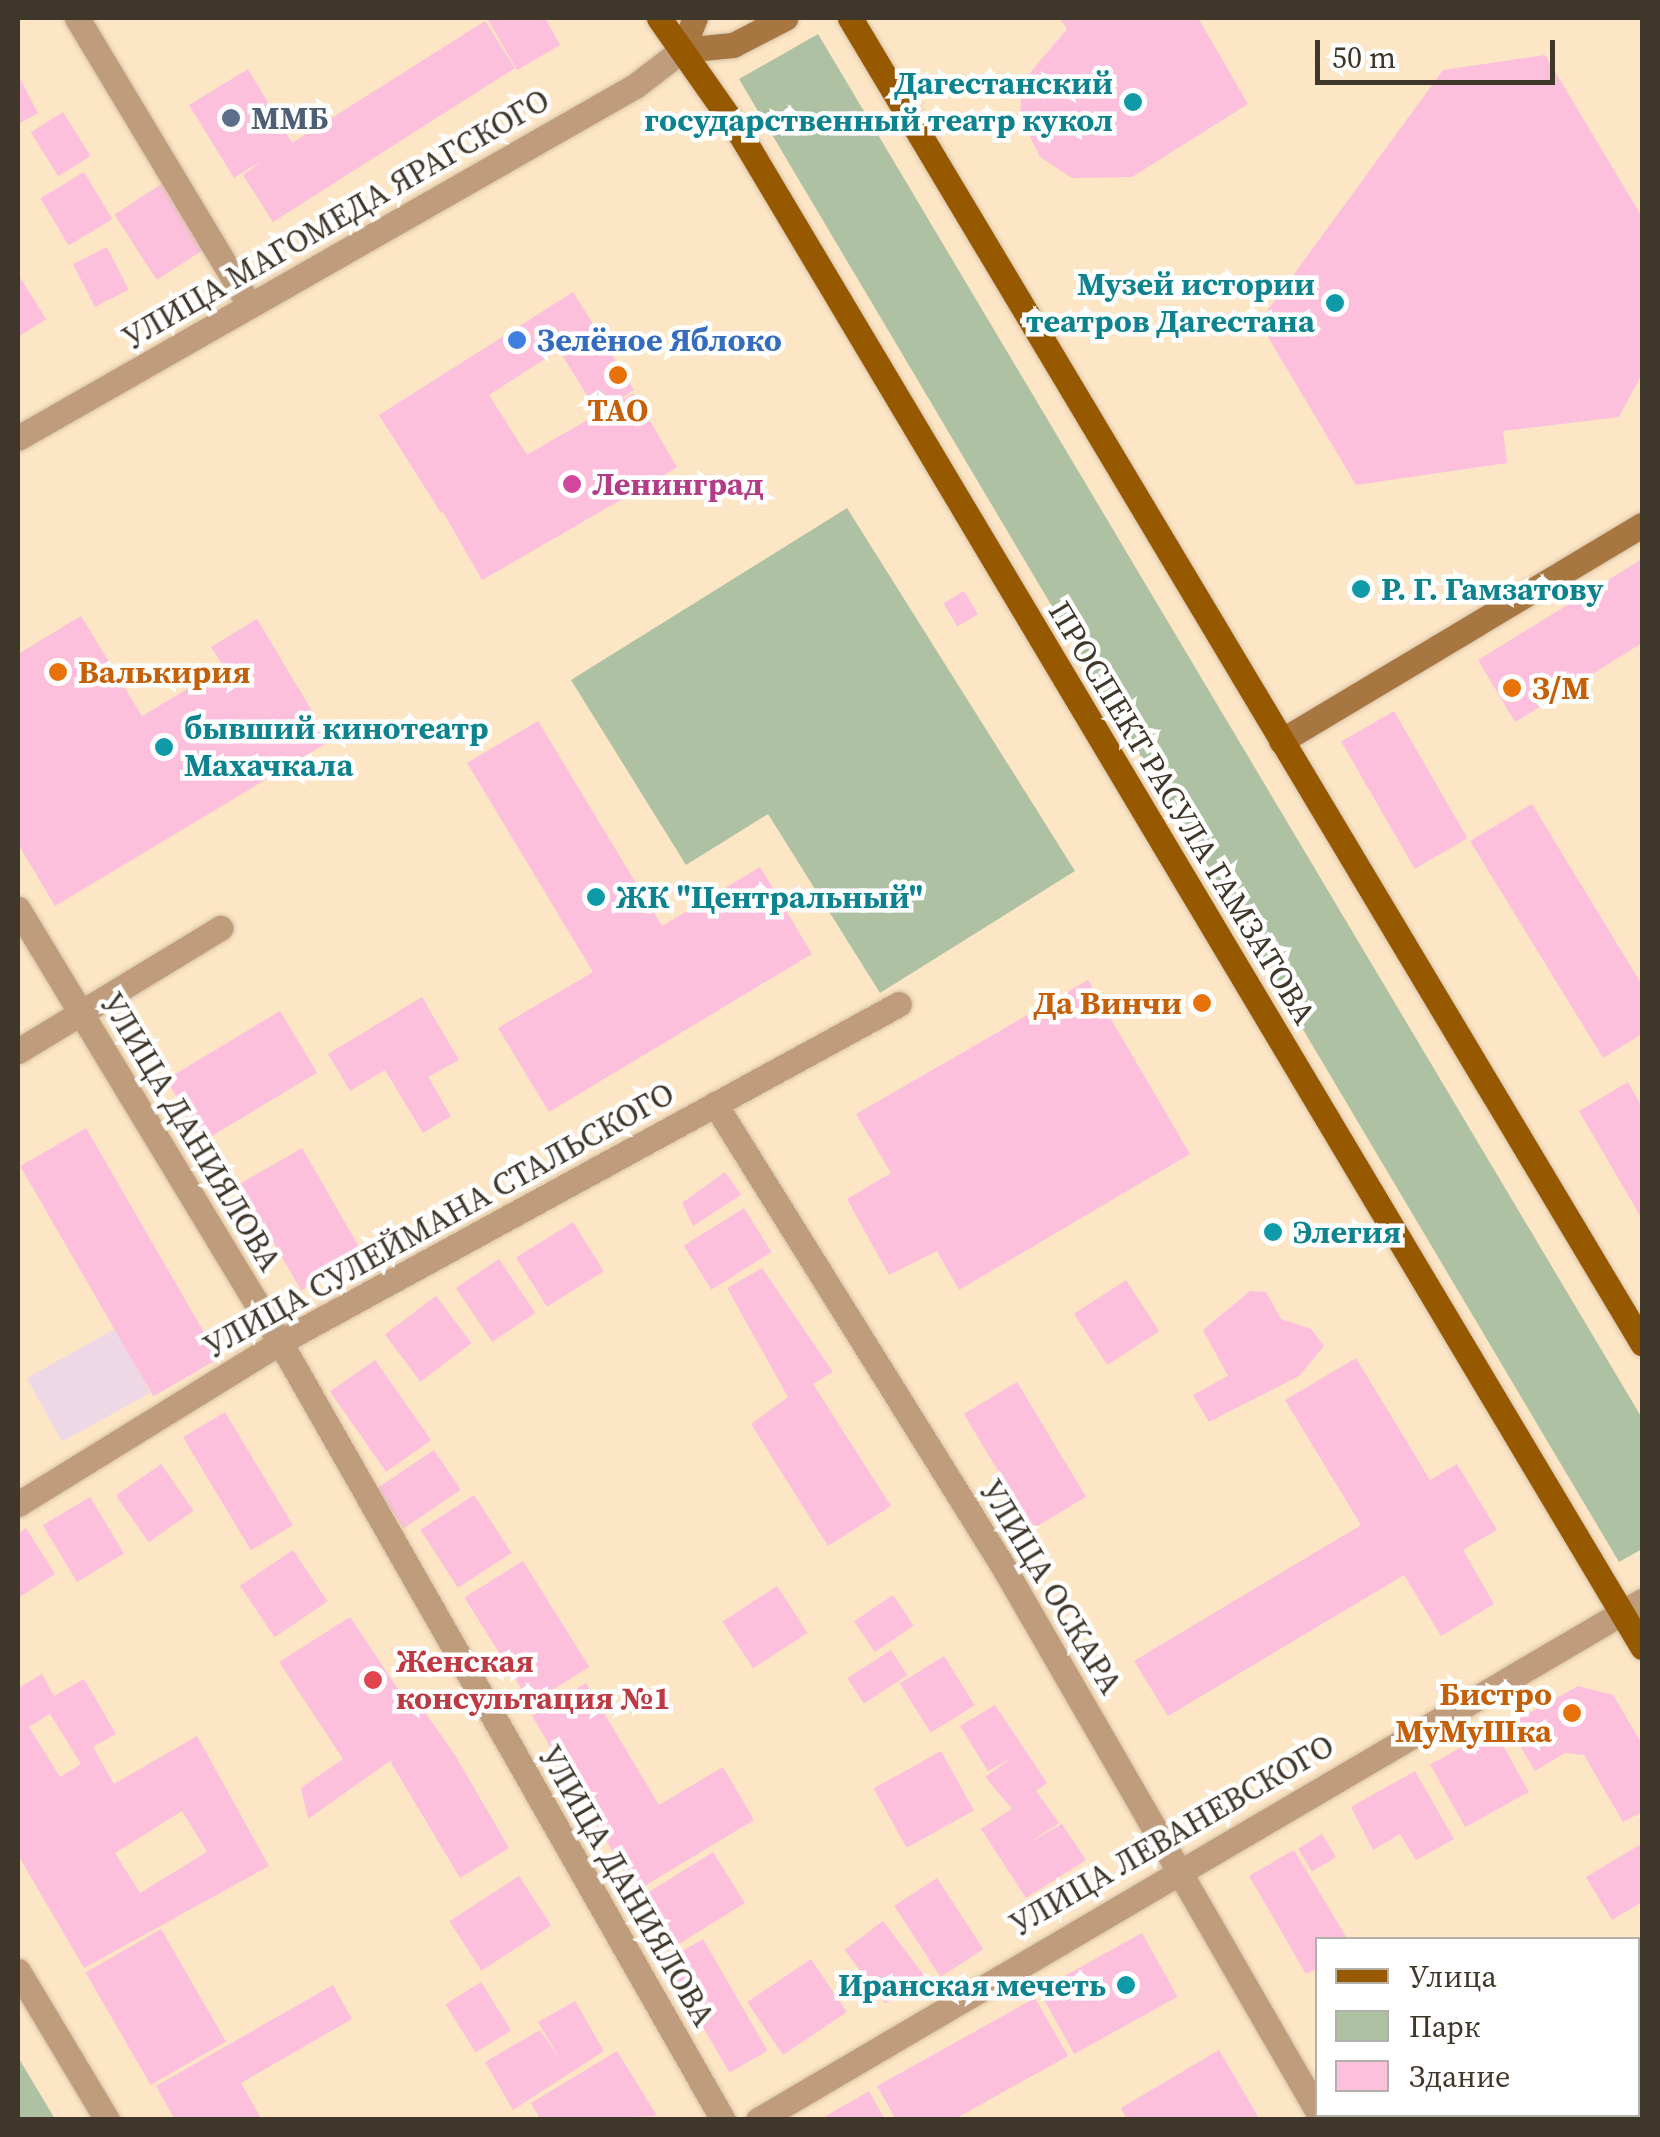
<!DOCTYPE html>
<meta charset="utf-8">
<style>
body{margin:0}
#map{position:relative;width:1660px;height:2137px;overflow:hidden;background:#fde6c6;font-family:"Source Serif 4",serif}
div>[style]{position:absolute}
.education>*{inset:0;background:#eed8e6;transform-origin:0 0}
.green>*{inset:0;background:#aec2a3}
.building>*{inset:0;background:#fcc0dd;transform-origin:0 0}
.roads{filter:drop-shadow(0 0 2px #d7c3a7) drop-shadow(0 0 2px #d7c3a7)}
.minor>*{height:25px;margin:-12.5px;padding:0 12.5px;transform-origin:12.5px;border-radius:12.5px;background:#bf9c7b}
.secondary>*{height:25px;margin:-12.5px;padding:0 12.5px;transform-origin:12.5px;border-radius:12.5px;background:#a87641}
.primary>*{height:25px;margin:-12.5px;padding:0 12.5px;transform-origin:12.5px;border-radius:12.5px;background:#975900}
.dots>*{width:28px;height:28px;translate:-50% -50%;box-sizing:border-box;border:5px solid #fff;border-radius:50%}
span{translate:-50% -50%;white-space:nowrap;text-align:center;line-height:1.15;-webkit-text-stroke:9px #fff;paint-order:stroke}
.culture-label{font-size:32px;color:#0d838f;font-weight:700}
.right{translate:-100% -50%;text-align:right}
.left{translate:0 -50%;text-align:left}
.service-label{font-size:32px;color:#4e5e75;font-weight:700}
.street-label{font-size:32px;color:#40372b}
.shop-label{font-size:32px;color:#366cbe;font-weight:700}
.food-label{font-size:32px;color:#c56008;font-weight:700}
.hotel-label{font-size:32px;color:#b23c85;font-weight:700}
.health-label{font-size:32px;color:#be3a42;font-weight:700}
.frame{position:absolute;inset:0;border:20px solid #40372b;pointer-events:none}
.legend{position:absolute;left:1315px;top:1937px;width:325px;height:180px;box-sizing:border-box;background:#fff;border:2px solid #b3afaa;margin:0;padding:12px 18px;list-style:none;font-size:30px;color:#40372b}
.legend li{display:flex;align-items:center;gap:20px;height:50px}
.legend b{width:50px;border:2px solid #b3afaa}
.scale{position:absolute;left:1315px;top:40px;width:240px;height:45px;box-sizing:border-box;border:5px solid #40372b;border-top:0;padding-left:12px;font-size:30px;line-height:35px;white-space:nowrap;color:#40372b;-webkit-text-stroke:8px #fff;paint-order:stroke}
</style>
<div id="map">
<div class="education">
<i style="left:115px;top:1329px;width:73px;height:101px;rotate:61deg"></i>
</div>
<div class="green">
<i style="clip-path:polygon(818px 34px,1642px 1418px,1642px 1549px,1619px 1562px,739px 79px)"></i>
<i style="clip-path:polygon(847px 508px,1075px 871px,880px 993px,768px 814px,686px 865px,571px 680px)"></i>
<i style="clip-path:polygon(18px 2057px,55px 2119px,18px 2119px)"></i>
</div>
<div class="building">
<i style="clip-path:polygon(487px 18px,545px 18px,560px 45px,517px 70px)"></i>
<i style="clip-path:polygon(1059px 18px,1198px 18px,1248px 104px,1132px 177px,1072px 178px,1040px 157px,1020px 116px,1022px 82px,1067px 29px)"></i>
<i style="clip-path:polygon(485px 21px,515px 68px,273px 222px,243px 175px,263px 160px,234px 178px,189px 105px,248px 69px,292px 143px)"></i>
<i style="clip-path:polygon(1545px 55px,1642px 217px,1642px 374px,1619px 417px,1503px 431px,1507px 463px,1356px 485px,1259px 322px,1443px 70px)"></i>
<i style="clip-path:polygon(18px 75px,38px 113px,18px 124px)"></i>
<i style="left:63px;top:112px;width:52px;height:38px;rotate:58deg"></i>
<i style="left:84px;top:172px;width:55px;height:51px;rotate:59deg"></i>
<i style="left:163px;top:183px;width:78px;height:58px;rotate:57deg"></i>
<i style="left:107px;top:247px;width:48px;height:38px;rotate:63deg"></i>
<i style="clip-path:polygon(18px 274px,46px 319px,18px 337px)"></i>
<i style="clip-path:polygon(573px 292px,634px 390px,598px 413px,559px 350px,489px 395px,529px 458px,441px 513px,379px 415px)"></i>
<i style="left:634px;top:393px;width:86px;height:225px;rotate:60deg"></i>
<i style="clip-path:polygon(1642px 559px,1642px 643px,1515px 722px,1478px 660px)"></i>
<i style="left:964px;top:591px;width:27px;height:24px;rotate:59deg"></i>
<i style="clip-path:polygon(81px 616px,142px 716px,224px 667px,211px 647px,257px 619px,330px 741px,55px 906px,18px 844px,18px 654px)"></i>
<i style="left:1394px;top:711px;width:147px;height:61px;rotate:60deg"></i>
<i style="clip-path:polygon(538px 721px,662px 926px,760px 867px,812px 954px,549px 1112px,498px 1028px,593px 972px,467px 763px)"></i>
<i style="clip-path:polygon(1532px 804px,1642px 985px,1642px 1034px,1603px 1058px,1470px 841px)"></i>
<i style="clip-path:polygon(1088px 980px,1190px 1154px,959px 1290px,937px 1251px,889px 1275px,847px 1199px,891px 1173px,856px 1114px)"></i>
<i style="clip-path:polygon(422px 997px,459px 1060px,428px 1077px,451px 1116px,423px 1133px,385px 1070px,350px 1091px,328px 1054px)"></i>
<i style="left:280px;top:1011px;width:72px;height:133px;rotate:59deg"></i>
<i style="clip-path:polygon(1628px 1082px,1642px 1107px,1642px 1219px,1579px 1111px)"></i>
<i style="left:86px;top:1128px;width:266px;height:76px;rotate:60deg"></i>
<i style="left:302px;top:1148px;width:123px;height:72px;rotate:60deg"></i>
<i style="clip-path:polygon(725px 1172px,741px 1195px,693px 1226px,682px 1203px)"></i>
<i style="left:744px;top:1208px;width:52px;height:71px;rotate:58deg"></i>
<i style="left:573px;top:1222px;width:58px;height:67px;rotate:58deg"></i>
<i style="left:499px;top:1259px;width:65px;height:52px;rotate:56deg"></i>
<i style="clip-path:polygon(762px 1268px,833px 1372px,804px 1389px,813px 1384px,891px 1506px,828px 1546px,751px 1424px,788px 1397px,727px 1288px)"></i>
<i style="left:1126px;top:1280px;width:61px;height:62px;rotate:57deg"></i>
<i style="clip-path:polygon(1250px 1291px,1266px 1292px,1281px 1319px,1311px 1329px,1324px 1346px,1299px 1376px,1209px 1422px,1193px 1395px,1228px 1376px,1203px 1330px)"></i>
<i style="left:436px;top:1296px;width:59px;height:64px;rotate:53deg"></i>
<i style="clip-path:polygon(1356px 1358px,1430px 1480px,1457px 1464px,1497px 1530px,1463px 1550px,1494px 1604px,1441px 1636px,1404px 1575px,1168px 1716px,1134px 1661px,1361px 1525px,1285px 1400px)"></i>
<i style="left:375px;top:1360px;width:98px;height:55px;rotate:55deg"></i>
<i style="left:1017px;top:1382px;width:134px;height:62px;rotate:59deg"></i>
<i style="left:225px;top:1412px;width:132px;height:49px;rotate:59deg"></i>
<i style="left:434px;top:1450px;width:48px;height:69px;rotate:56deg"></i>
<i style="left:161px;top:1464px;width:57px;height:55px;rotate:55deg"></i>
<i style="left:474px;top:1495px;width:69px;height:64px;rotate:57deg"></i>
<i style="left:90px;top:1497px;width:66px;height:55px;rotate:59deg"></i>
<i style="clip-path:polygon(26px 1528px,55px 1574px,18px 1598px,18px 1534px)"></i>
<i style="left:293px;top:1550px;width:62px;height:64px;rotate:56deg"></i>
<i style="left:523px;top:1561px;width:125px;height:69px;rotate:58deg"></i>
<i style="left:777px;top:1586px;width:56px;height:65px;rotate:57deg"></i>
<i style="left:893px;top:1595px;width:37px;height:47px;rotate:56deg"></i>
<i style="clip-path:polygon(350px 1617px,412px 1710px,420px 1705px,455px 1755px,509px 1848px,460px 1878px,390px 1761px,308px 1819px,301px 1788px,343px 1759px,279px 1662px)"></i>
<i style="left:891px;top:1650px;width:30px;height:52px;rotate:57deg"></i>
<i style="left:944px;top:1656px;width:58px;height:52px;rotate:58deg"></i>
<i style="clip-path:polygon(evenodd,42px 1674px,54px 1696px,84px 1679px,116px 1734px,93px 1747px,114px 1784px,197px 1736px,269px 1866px,84px 1968px,18px 1855px,18px 1688px,42px 1674px,50px 1714px,81px 1764px,60px 1777px,29px 1727px,50px 1714px,42px 1674px,182px 1811px,207px 1852px,140px 1893px,115px 1853px,182px 1811px)"></i>
<i style="clip-path:polygon(586px 1683px,659px 1805px,723px 1767px,754px 1820px,636px 1891px,532px 1716px)"></i>
<i style="clip-path:polygon(1578px 1686px,1613px 1695px,1642px 1744px,1642px 1812px,1623px 1822px,1584px 1755px,1565px 1753px,1535px 1771px,1508px 1725px)"></i>
<i style="clip-path:polygon(995px 1705px,1047px 1783px,1036px 1791px,1059px 1823px,1027px 1844px,1062px 1824px,1086px 1860px,1026px 1898px,981px 1829px,1012px 1809px,985px 1777px,1012px 1758px,988px 1771px,960px 1726px)"></i>
<i style="left:1494px;top:1729px;width:72px;height:73px;rotate:61deg"></i>
<i style="left:941px;top:1751px;width:68px;height:77px;rotate:61deg"></i>
<i style="clip-path:polygon(1415px 1771px,1454px 1839px,1416px 1860px,1400px 1834px,1373px 1850px,1351px 1807px)"></i>
<i style="left:1322px;top:1834px;width:27px;height:28px;rotate:59deg"></i>
<i style="clip-path:polygon(1641px 1844px,1642px 1902px,1612px 1920px,1586px 1877px)"></i>
<i style="clip-path:polygon(1294px 1850px,1348px 1940px,1318px 1940px,1318px 1968px,1306px 1974px,1249px 1876px)"></i>
<i style="left:713px;top:1852px;width:60px;height:91px;rotate:58deg"></i>
<i style="left:519px;top:1876px;width:59px;height:83px;rotate:57deg"></i>
<i style="left:937px;top:1878px;width:85px;height:51px;rotate:57deg"></i>
<i style="left:883px;top:1921px;width:67px;height:48px;rotate:53deg"></i>
<i style="left:161px;top:1929px;width:130px;height:87px;rotate:60deg"></i>
<i style="left:1142px;top:1933px;width:73px;height:118px;rotate:61deg"></i>
<i style="left:703px;top:1939px;width:129px;height:44px;rotate:60deg"></i>
<i style="left:811px;top:1959px;width:64px;height:77px;rotate:56deg"></i>
<i style="left:481px;top:1982px;width:57px;height:42px;rotate:58deg"></i>
<i style="clip-path:polygon(333px 1985px,352px 2019px,241px 2083px,262px 2120px,175px 2120px,156px 2086px)"></i>
<i style="clip-path:polygon(1035px 1998px,1068px 2056px,953px 2120px,896px 2120px,877px 2086px)"></i>
<i style="clip-path:polygon(575px 2001px,604px 2051px,513px 2110px,485px 2062px,540px 2030px,561px 2061px,538px 2022px)"></i>
<i style="clip-path:polygon(1638px 2005px,1642px 2014px,1638px 2079px)"></i>
<i style="clip-path:polygon(1219px 2050px,1260px 2120px,1127px 2120px,1121px 2108px)"></i>
<i style="clip-path:polygon(617px 2051px,657px 2116px,541px 2120px,531px 2103px)"></i>
<i style="clip-path:polygon(869px 2091px,885px 2120px,819px 2120px)"></i>
<i style="clip-path:polygon(1381px 2114px,1420px 2114px,1412px 2120px)"></i>
<i style="clip-path:polygon(1503px 2114px,1529px 2114px,1532px 2120px,1494px 2120px)"></i>
</div>
<div class="roads">
<div class="minor">
<i style="left:77px;top:18px;width:334px;rotate:59deg"></i>
<i style="left:18px;top:438px;width:710px;rotate:-29.7deg"></i>
<i style="left:635px;top:86px;width:59px;rotate:-37.5deg"></i>
<i style="left:18px;top:909px;width:506px;rotate:58.82deg"></i>
<i style="left:280px;top:1342px;width:895px;rotate:60.34deg"></i>
<i style="left:18px;top:1051px;width:237px;rotate:-31.3deg"></i>
<i style="left:715px;top:1104px;width:547px;rotate:58.08deg"></i>
<i style="left:1004px;top:1568px;width:628px;rotate:60.01deg"></i>
<i style="left:18px;top:1504px;width:308px;rotate:-31.7deg"></i>
<i style="left:280px;top:1342px;width:705px;rotate:-28.64deg"></i>
<i style="left:18px;top:1971px;width:174px;rotate:59.1deg"></i>
<i style="left:758px;top:2120px;width:1025px;rotate:-30.42deg"></i>
</div>
<div class="secondary">
<i style="left:682px;top:50px;width:51px;rotate:-5.6deg"></i>
<i style="left:733px;top:45px;width:59px;rotate:-27.4deg"></i>
<i style="left:682px;top:50px;width:35px;rotate:-68deg"></i>
<i style="left:1281px;top:741px;width:421px;rotate:-30.9deg"></i>
</div>
<div class="primary">
<i style="left:659px;top:18px;width:139px;rotate:54.9deg"></i>
<i style="left:739px;top:132px;width:1764px;rotate:59.2deg"></i>
<i style="left:850px;top:18px;width:1544px;rotate:59.13deg"></i>
</div>
</div>
<div class="dots">
<i style="left:1133px;top:102px;background:#0f9aa8"></i>
<i style="left:231px;top:118px;background:#5c6f8a"></i>
<i style="left:1335px;top:303px;background:#0f9aa8"></i>
<i style="left:517px;top:340px;background:#3f7fe0"></i>
<i style="left:618px;top:375px;background:#e8710a"></i>
<i style="left:572px;top:484px;background:#d1479c"></i>
<i style="left:1361px;top:589px;background:#0f9aa8"></i>
<i style="left:58px;top:672px;background:#e8710a"></i>
<i style="left:1512px;top:688px;background:#e8710a"></i>
<i style="left:164px;top:747px;background:#0f9aa8"></i>
<i style="left:596px;top:897px;background:#0f9aa8"></i>
<i style="left:1202px;top:1003px;background:#e8710a"></i>
<i style="left:1273px;top:1232px;background:#0f9aa8"></i>
<i style="left:373px;top:1680px;background:#e0444e"></i>
<i style="left:1572px;top:1713px;background:#e8710a"></i>
<i style="left:1126px;top:1985px;background:#0f9aa8"></i>
</div>
<div class="culture-label">
<span class="right" style="left:1113px;top:102px">Дагестанский<br>государственный театр кукол</span>
<span class="right" style="left:1315px;top:303px">Музей истории<br>театров Дагестана</span>
<span class="left" style="left:1381px;top:589px">Р. Г. Гамзатову</span>
<span class="left" style="left:184px;top:747px">бывший кинотеатр<br>Махачкала</span>
<span class="left" style="left:616px;top:897px">ЖК "Центральный"</span>
<span class="left" style="left:1293px;top:1232px">Элегия</span>
<span class="right" style="left:1106px;top:1985px">Иранская мечеть</span>
</div>
<div class="service-label">
<span class="left" style="left:251px;top:118px">ММБ</span>
</div>
<div class="street-label">
<span style="left:336px;top:219px;rotate:-30deg">УЛИЦА МАГОМЕДА ЯРАГСКОГО</span>
<span style="left:1182px;top:813px;rotate:59deg">ПРОСПЕКТ РАСУЛА ГАМЗАТОВА</span>
<span style="left:191px;top:1132px;rotate:59deg">УЛИЦА ДАНИЯЛОВА</span>
<span style="left:439px;top:1220px;rotate:-29deg">УЛИЦА СУЛЕЙМАНА СТАЛЬСКОГО</span>
<span style="left:1051px;top:1587px;rotate:59deg">УЛИЦА ОСКАРА</span>
<span style="left:1172px;top:1835px;rotate:-30deg">УЛИЦА ЛЕВАНЕВСКОГО</span>
<span style="left:627px;top:1886px;rotate:60deg">УЛИЦА ДАНИЯЛОВА</span>
</div>
<div class="shop-label">
<span class="left" style="left:537px;top:340px">Зелёное Яблоко</span>
</div>
<div class="food-label">
<span style="left:618px;top:410px">ТАО</span>
<span class="left" style="left:78px;top:672px">Валькирия</span>
<span class="left" style="left:1532px;top:688px">З/М</span>
<span class="right" style="left:1182px;top:1003px">Да Винчи</span>
<span class="right" style="left:1552px;top:1713px">Бистро<br>МуМуШка</span>
</div>
<div class="hotel-label">
<span class="left" style="left:592px;top:484px">Ленинград</span>
</div>
<div class="health-label">
<span class="left" style="left:396px;top:1680px">Женская<br>консультация №1</span>
</div>
<div class="frame"></div>
<ul class="legend">
<li><b style="height:12px;background:#975900"></b>Улица</li>
<li><b style="height:28px;background:#aec2a3"></b>Парк</li>
<li><b style="height:28px;background:#fcc0dd"></b>Здание</li>
</ul>
<div class="scale">50 m</div>
</div>
